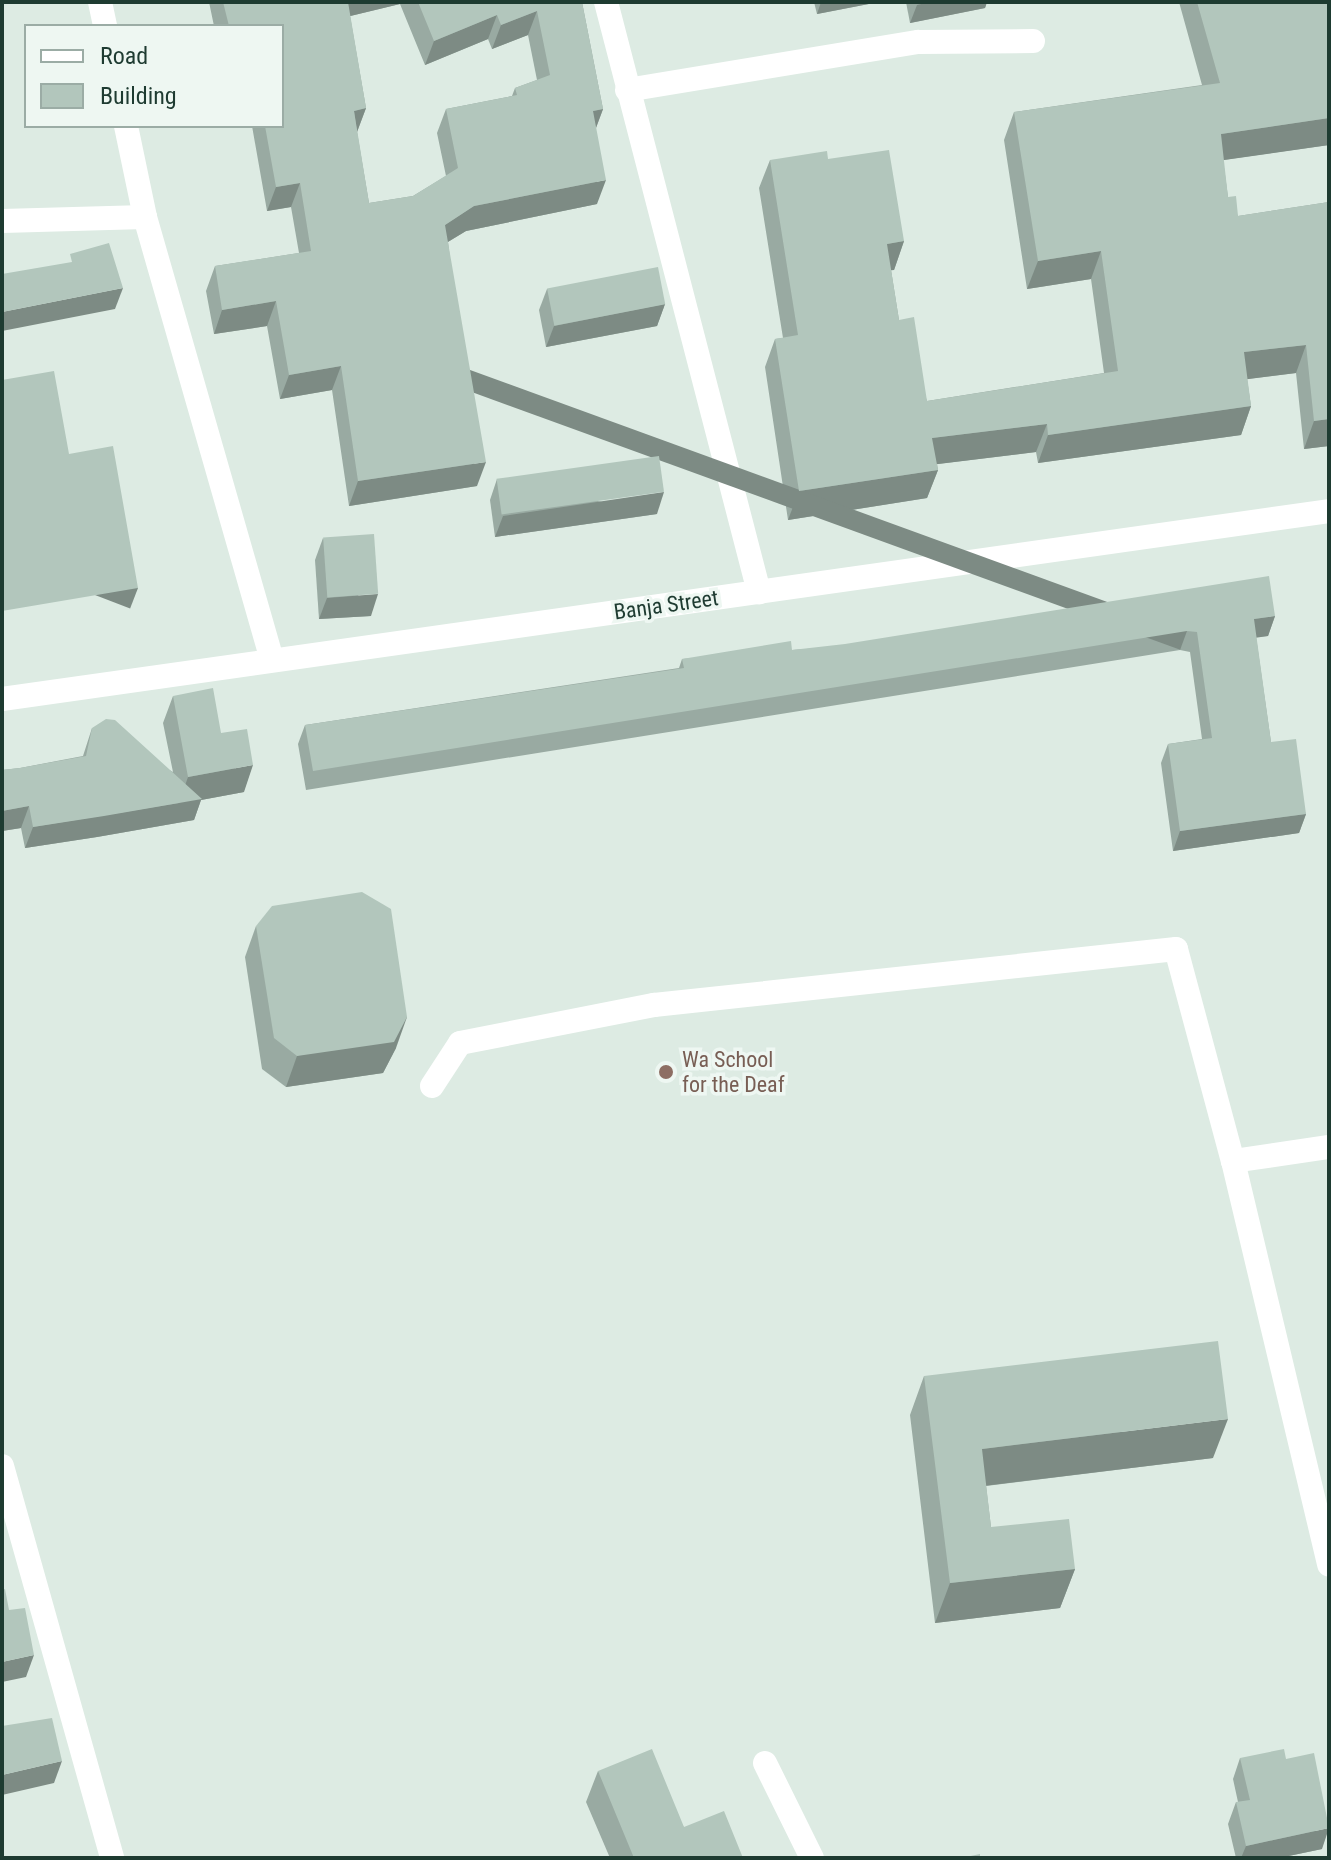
<!DOCTYPE html>
<style>
body{margin:0}
#map{position:relative;width:1331px;height:1860px;overflow:hidden;background:#ddebe3;font-family:"Roboto Condensed",sans-serif}
div>[style]{position:absolute}
.minor>*{height:24px;margin:-12px;padding:0 12px;transform-origin:12px;border-radius:12px;background:#fff}
.wall>*{inset:0;background:#99aaa2}
.shaded-wall>*{inset:0;background:#7d8b84;transform-origin:0 0}
.building>*{inset:0;background:#b2c6bc;transform-origin:0 0}
.dots>*{width:22px;height:22px;translate:-50% -50%;box-sizing:border-box;border:4px solid #eef7f2;border-radius:50%}
span{translate:-50% -50%;white-space:nowrap;text-align:center;line-height:1.15;-webkit-text-stroke:7px #eef7f2;paint-order:stroke}
.street-label{font-size:22px;color:#1e3b31}
.education-label{font-size:22px;color:#785e54}
.left{translate:0 -50%;text-align:left}
.frame{position:absolute;inset:0;border:4px solid #1e3b31;pointer-events:none}
.legend{position:absolute;left:24px;top:24px;width:260px;height:104px;box-sizing:border-box;background:#eef7f2;border:2px solid #9baca5;margin:0;padding:10px 14px;list-style:none;font-size:24px;color:#1e3b31}
.legend li{display:flex;align-items:center;gap:16px;height:40px}
.legend b{width:40px;border:2px solid #9baca5}
</style>
<div id="map">
<div class="minor">
<i style="left:100px;top:2px;width:25px;rotate:78deg"></i>
<i style="left:606px;top:2px;width:610px;rotate:75.46deg"></i>
<i style="left:627px;top:90px;width:295px;rotate:-9.4deg"></i>
<i style="left:918px;top:42px;width:115px;rotate:-0.5deg"></i>
<i style="left:126px;top:126px;width:93px;rotate:78.2deg"></i>
<i style="left:145px;top:217px;width:461px;rotate:74deg"></i>
<i style="left:2px;top:221px;width:143px;rotate:-1.6deg"></i>
<i style="left:2px;top:699px;width:1340px;rotate:-8.06deg"></i>
<i style="left:432px;top:1086px;width:51px;rotate:-56.9deg"></i>
<i style="left:460px;top:1043px;width:198px;rotate:-11.1deg"></i>
<i style="left:654px;top:1005px;width:525px;rotate:-6.12deg"></i>
<i style="left:1176px;top:949px;width:220px;rotate:75deg"></i>
<i style="left:1233px;top:1161px;width:415px;rotate:76.6deg"></i>
<i style="left:1233px;top:1161px;width:97px;rotate:-8.3deg"></i>
<i style="left:2px;top:1466px;width:407px;rotate:74.3deg"></i>
<i style="left:765px;top:1763px;width:106px;rotate:63.7deg"></i>
</div>
<div class="wall">
<i style="clip-path:polygon(evenodd,209px 2px,582px 2px,603px 109px,596px 128px,597px 204px,466px 231px,448px 242px,477px 486px,349px 506px,332px 390px,280px 399px,267px 326px,214px 334px,206px 291px,215px 266px,299px 253px,291px 207px,267px 211px,252px 126px,282px 126px,282px 26px,214px 26px,209px 2px,400px 4px,425px 65px,488px 39px,492px 49px,528px 35px,537px 80px,515px 88px,512px 96px,446px 109px,437px 133px,446px 176px,413px 196px,369px 203px,357px 132px,366px 108px,350px 16px,400px 4px)"></i>
<i style="clip-path:polygon(814px 2px,879px 2px,817px 14px)"></i>
<i style="clip-path:polygon(906px 2px,987px 2px,985px 8px,910px 23px)"></i>
<i style="clip-path:polygon(1179px 2px,1329px 2px,1329px 145px,1223px 160px,1228px 197px,1238px 216px,1329px 202px,1329px 446px,1304px 449px,1296px 373px,1247px 379px,1251px 406px,1241px 435px,1038px 463px,1036px 452px,937px 464px,938px 470px,927px 498px,788px 520px,765px 367px,775px 339px,783px 338px,759px 188px,770px 160px,828px 159px,904px 241px,894px 270px,891px 270px,899px 320px,927px 401px,1104px 373px,1091px 279px,1027px 289px,1004px 140px,1014px 112px,1202px 85px)"></i>
<i style="clip-path:polygon(547px 289px,665px 304px,657px 326px,546px 347px,539px 310px)"></i>
<i style="clip-path:polygon(497px 479px,657px 514px,495px 537px,490px 500px)"></i>
<i style="clip-path:polygon(323px 538px,371px 616px,319px 619px,315px 560px)"></i>
<i style="clip-path:polygon(1275px 616px,1268px 636px,1256px 637px,1271px 742px,1306px 814px,1299px 833px,1173px 851px,1161px 763px,1168px 744px,1202px 739px,1190px 652px,1180px 650px,306px 790px,298px 744px,305px 725px,679px 668px,682px 659px,792px 650px)"></i>
<i style="clip-path:polygon(173px 696px,221px 733px,244px 792px,201px 800px,194px 820px,97px 837px,25px 848px,21px 828px,2px 831px,2px 770px,20px 768px,83px 756px,92px 728px,173px 772px,163px 723px)"></i>
<i style="clip-path:polygon(256px 926px,396px 1048px,383px 1073px,286px 1087px,262px 1069px,245px 957px)"></i>
<i style="clip-path:polygon(924px 1376px,1213px 1458px,986px 1486px,991px 1527px,1075px 1569px,1060px 1608px,935px 1623px,910px 1415px)"></i>
<i style="clip-path:polygon(1240px 1758px,1286px 1759px,1322px 1849px,1279px 1858px,1236px 1858px,1228px 1824px,1236px 1802px,1238px 1802px,1233px 1779px)"></i>
<i style="clip-path:polygon(598px 1771px,684px 1827px,743px 1858px,610px 1858px,586px 1802px)"></i>
</div>
<div class="shaded-wall">
<i style="clip-path:polygon(344px 2px,401px 2px,400px 4px,338px 19px)"></i>
<i style="clip-path:polygon(821px 2px,879px 2px,817px 14px)"></i>
<i style="clip-path:polygon(930px 2px,987px 2px,985px 8px,910px 23px,917px 5px)"></i>
<i style="clip-path:polygon(537px 11px,528px 35px,492px 49px,501px 25px)"></i>
<i style="clip-path:polygon(497px 15px,488px 39px,425px 65px,434px 41px)"></i>
<i style="clip-path:polygon(366px 108px,357px 132px,354px 111px)"></i>
<i style="clip-path:polygon(603px 109px,594px 133px,593px 111px)"></i>
<i style="clip-path:polygon(1329px 118px,1329px 145px,1210px 162px,1221px 134px)"></i>
<i style="clip-path:polygon(606px 180px,597px 204px,466px 231px,436px 249px,445px 225px,474px 206px)"></i>
<i style="clip-path:polygon(300px 183px,291px 207px,267px 211px,276px 187px)"></i>
<i style="clip-path:polygon(904px 241px,894px 270px,876px 272px,887px 244px)"></i>
<i style="clip-path:polygon(1101px 251px,1091px 279px,1027px 289px,1038px 261px)"></i>
<i style="clip-path:polygon(123px 288px,115px 309px,2px 331px,2px 312px)"></i>
<i style="clip-path:polygon(276px 301px,267px 326px,214px 334px,222px 310px)"></i>
<i style="clip-path:polygon(665px 304px,657px 326px,546px 347px,554px 326px)"></i>
<i style="clip-path:polygon(1306px 345px,1296px 373px,1233px 381px,1244px 352px)"></i>
<i style="clip-path:polygon(341px 366px,332px 390px,280px 399px,289px 375px)"></i>
<i style="clip-path:polygon(1251px 406px,1241px 435px,1038px 463px,1048px 435px)"></i>
<i style="clip-path:polygon(1329px 419px,1329px 446px,1304px 449px,1314px 421px)"></i>
<i style="clip-path:polygon(1047px 424px,1036px 452px,922px 466px,932px 438px)"></i>
<i style="clip-path:polygon(486px 462px,477px 486px,349px 506px,358px 481px)"></i>
<i style="clip-path:polygon(938px 470px,927px 498px,788px 520px,799px 491px)"></i>
<i style="clip-path:polygon(664px 492px,657px 514px,495px 537px,503px 516px)"></i>
<i style="left:138px;top:588px;width:22px;height:138px;rotate:111deg"></i>
<i style="clip-path:polygon(378px 594px,371px 616px,319px 619px,327px 598px)"></i>
<i style="clip-path:polygon(1275px 616px,1268px 636px,1247px 639px,1254px 619px)"></i>
<i style="left:1187px;top:631px;width:20px;height:885px;rotate:110deg"></i>
<i style="clip-path:polygon(253px 765px,244px 792px,201px 800px,194px 820px,97px 837px,25px 848px,33px 827px,179px 803px,188px 777px)"></i>
<i style="clip-path:polygon(29px 806px,21px 828px,2px 831px,2px 811px)"></i>
<i style="clip-path:polygon(1306px 814px,1299px 833px,1173px 851px,1180px 831px)"></i>
<i style="clip-path:polygon(407px 1017px,396px 1048px,383px 1073px,286px 1087px,297px 1056px)"></i>
<i style="clip-path:polygon(1228px 1419px,1213px 1458px,967px 1488px,982px 1449px)"></i>
<i style="clip-path:polygon(1075px 1569px,1060px 1608px,935px 1623px,950px 1583px)"></i>
<i style="clip-path:polygon(34px 1655px,26px 1677px,2px 1682px,2px 1662px)"></i>
<i style="clip-path:polygon(62px 1761px,54px 1783px,2px 1795px,2px 1775px)"></i>
<i style="clip-path:polygon(1329px 1828px,1322px 1849px,1279px 1858px,1241px 1858px,1246px 1846px)"></i>
</div>
<div class="building">
<i style="clip-path:polygon(223px 2px,348px 2px,366px 108px,354px 111px,369px 203px,413px 196px,458px 168px,446px 109px,517px 95px,515px 88px,550px 75px,537px 11px,501px 25px,497px 15px,434px 41px,418px 2px,582px 2px,603px 109px,593px 111px,606px 180px,474px 206px,445px 225px,486px 462px,358px 481px,341px 366px,289px 375px,276px 301px,222px 310px,215px 266px,311px 251px,300px 183px,276px 187px,265px 126px,282px 126px,282px 26px,241px 26px,241px 25px,229px 26px)"></i>
<i style="clip-path:polygon(1197px 2px,1329px 2px,1329px 118px,1221px 134px,1228px 197px,1236px 196px,1238px 216px,1329px 202px,1329px 419px,1314px 421px,1306px 345px,1244px 352px,1251px 406px,1048px 435px,1047px 424px,932px 438px,938px 470px,799px 491px,775px 339px,798px 335px,770px 160px,827px 151px,828px 159px,889px 150px,904px 241px,887px 244px,899px 320px,914px 317px,927px 401px,1118px 371px,1101px 251px,1038px 261px,1014px 112px,1220px 83px)"></i>
<i style="clip-path:polygon(109px 243px,123px 288px,2px 312px,2px 274px,72px 262px,70px 254px)"></i>
<i style="left:658px;top:267px;width:38px;height:113px;rotate:79deg"></i>
<i style="clip-path:polygon(54px 371px,69px 454px,113px 446px,138px 588px,2px 611px,2px 380px)"></i>
<i style="left:659px;top:456px;width:36px;height:164px;rotate:82deg"></i>
<i style="left:374px;top:534px;width:60px;height:51px;rotate:86deg"></i>
<i style="clip-path:polygon(1269px 576px,1275px 616px,1254px 619px,1271px 742px,1296px 739px,1306px 814px,1180px 831px,1168px 744px,1212px 738px,1197px 632px,1187px 631px,313px 771px,305px 725px,684px 668px,682px 659px,791px 641px,792px 650px,845px 644px)"></i>
<i style="clip-path:polygon(213px 688px,221px 733px,247px 729px,253px 765px,188px 777px,173px 696px)"></i>
<i style="clip-path:polygon(106px 719px,115px 720px,202px 799px,104px 816px,33px 827px,29px 806px,2px 811px,2px 770px,20px 768px,86px 756px,92px 728px)"></i>
<i style="clip-path:polygon(362px 892px,391px 909px,407px 1017px,394px 1042px,297px 1056px,274px 1038px,256px 926px,272px 906px)"></i>
<i style="clip-path:polygon(1218px 1341px,1228px 1419px,982px 1449px,991px 1527px,1069px 1519px,1075px 1569px,950px 1583px,924px 1376px)"></i>
<i style="clip-path:polygon(5px 1589px,9px 1610px,25px 1608px,34px 1655px,2px 1662px,2px 1590px)"></i>
<i style="clip-path:polygon(52px 1718px,62px 1761px,2px 1775px,2px 1726px)"></i>
<i style="clip-path:polygon(652px 1749px,684px 1827px,724px 1811px,743px 1858px,634px 1858px,598px 1771px)"></i>
<i style="clip-path:polygon(1284px 1749px,1286px 1759px,1314px 1753px,1329px 1828px,1246px 1846px,1236px 1802px,1250px 1800px,1240px 1758px)"></i>
<i style="clip-path:polygon(980px 1854px,980px 1858px,961px 1858px)"></i>
</div>
<div class="dots">
<i style="left:666px;top:1072px;background:#8d6e63"></i>
</div>
<div class="street-label">
<span style="left:666px;top:605px;rotate:-8deg">Banja Street</span>
</div>
<div class="education-label">
<span class="left" style="left:682px;top:1072px">Wa School<br>for the Deaf</span>
</div>
<div class="frame"></div>
<ul class="legend">
<li><b style="height:10px;background:#fff"></b>Road</li>
<li><b style="height:22px;background:#b2c6bc"></b>Building</li>
</ul>
</div>
